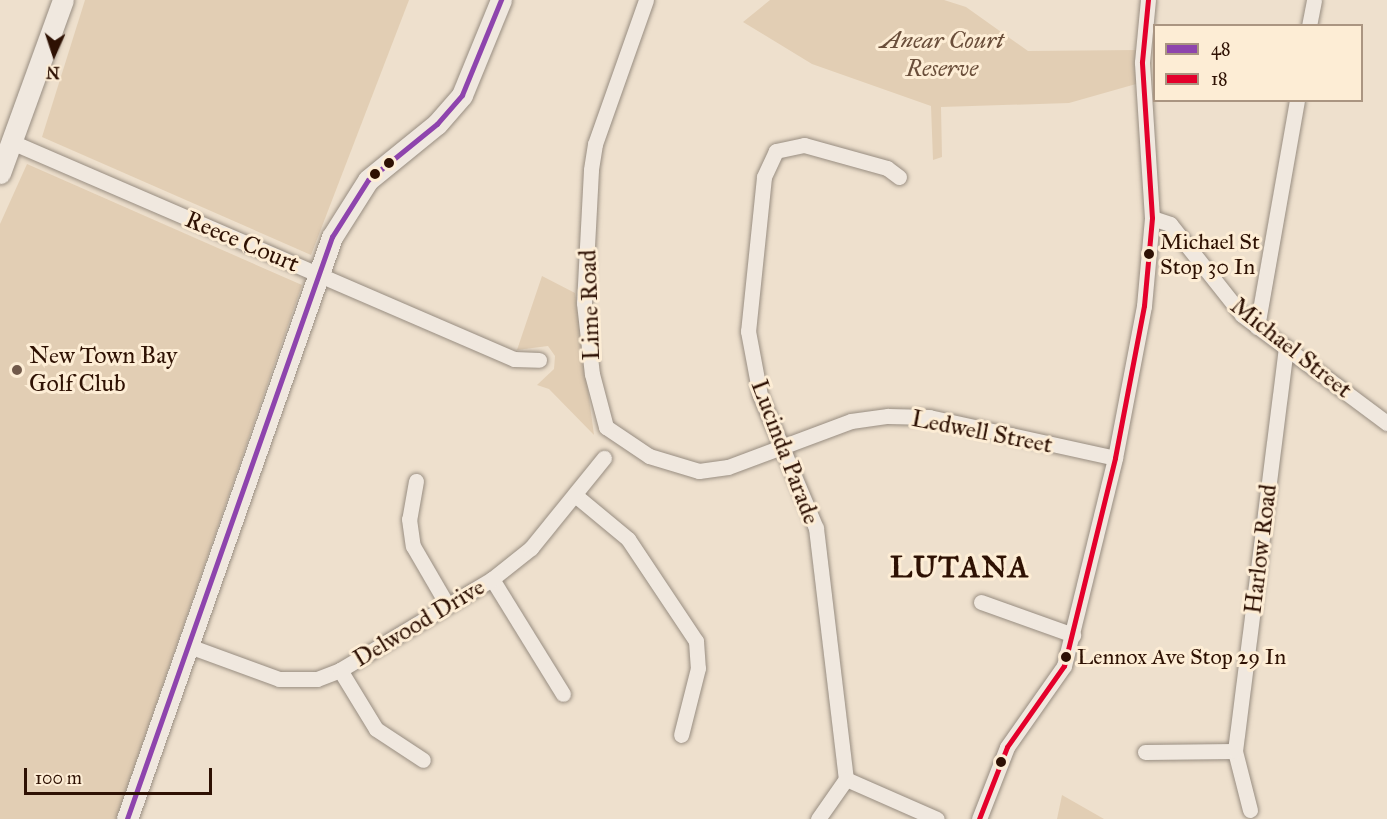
<!DOCTYPE html>
<style>
body{margin:0}
#map{position:relative;width:1387px;height:819px;overflow:hidden;background:#eee0cd;font-family:"IM FELL Great Primer",serif}
div>[style]{position:absolute}
.green>*{inset:0;background:#e2ceb4}
.roads{filter:drop-shadow(0 0 2px #988d81) drop-shadow(0 0 2px #988d81)}
.street>*{height:15px;margin:-7.5px;padding:0 7.5px;transform-origin:7.5px;border-radius:7.5px;background:#f0e8df}
.secondary>*{height:21px;margin:-10.5px;padding:0 10.5px;transform-origin:10.5px;border-radius:10.5px;background:#f0e8df}
.bus-1>*{height:4.5px;margin:-2.25px;padding:0 2.25px;transform-origin:2.25px;border-radius:2.25px;background:#8e44ad}
.bus-2>*{height:4.5px;margin:-2.25px;padding:0 2.25px;transform-origin:2.25px;border-radius:2.25px;background:#e4002b}
.dots>*{width:16px;height:16px;translate:-50% -50%;box-sizing:border-box;border:3px solid #fdedd5;border-radius:50%}
span{translate:-50% -50%;white-space:nowrap;text-align:center;line-height:1.15;-webkit-text-stroke:6px #fdedd5;paint-order:stroke}
.bus-label{font-size:22px;color:#2e1103}
.left{translate:0 -50%;text-align:left}
.park-label{font-size:24px;color:#6a4e3a;font-style:italic}
.street-label{font-size:24px;color:#2e1103}
.poi-label{font-size:24px;color:#2e1103}
.district-label{font-size:30px;color:#2e1103;font-weight:700;letter-spacing:1.5px}
.legend{position:absolute;left:1153px;top:24px;width:210px;height:78px;box-sizing:border-box;background:#fdedd5;border:2px solid #aa9581;margin:0;padding:8px 10px;list-style:none;font-size:18px;color:#2e1103}
.legend li{display:flex;align-items:center;gap:12px;height:30px}
.legend b{width:30px;border:2px solid #aa9581}
.north{position:absolute;left:24px;top:24px;width:60px;height:60px;-webkit-text-stroke:4px #fdedd5;paint-order:stroke;rotate:183deg;font-size:16px;font-weight:700;line-height:24px;text-align:center;color:#2e1103}
.north::after{content:'';display:block;margin:auto;width:21px;height:27px;background:#2e1103;clip-path:polygon(50% 0,100% 100%,50% 72%,0 100%)}
.scale{position:absolute;left:24px;top:768px;width:188px;height:27px;box-sizing:border-box;border:3px solid #2e1103;border-top:0;padding-left:8px;font-size:18px;line-height:21px;white-space:nowrap;color:#2e1103;-webkit-text-stroke:4px #fdedd5;paint-order:stroke}
</style>
<div id="map">
<div class="green">
<i style="clip-path:polygon(85px 0,409px 0,311px 255px,42px 137px)"></i>
<i style="clip-path:polygon(770px 0,944px 0,966px 7px,1028px 51px,1137px 50px,1136px 84px,1069px 103px,941px 107px,942px 157px,933px 160px,931px 106px,812px 64px,743px 22px)"></i>
<i style="clip-path:polygon(27px 164px,302px 285px,116px 819px,0 819px,0 224px)"></i>
<i style="clip-path:polygon(542px 276px,575px 293px,594px 435px,549px 389px,537px 385px,554px 369px,555px 356px,548px 346px,517px 350px)"></i>
<i style="clip-path:polygon(1062px 795px,1104px 819px,1057px 819px)"></i>
</div>
<div class="roads">
<div class="street">
<i style="left:646px;top:0;width:153px;rotate:109.5deg"></i>
<i style="left:595px;top:144px;width:26px;rotate:99deg"></i>
<i style="left:591px;top:170px;width:133px;rotate:93deg"></i>
<i style="left:584px;top:303px;width:71px;rotate:83.6deg"></i>
<i style="left:592px;top:374px;width:55px;rotate:75.2deg"></i>
<i style="left:606px;top:427px;width:52px;rotate:34deg"></i>
<i style="left:649px;top:456px;width:52px;rotate:16.7deg"></i>
<i style="left:699px;top:471px;width:29px;rotate:-8deg"></i>
<i style="left:728px;top:467px;width:131px;rotate:-20.5deg"></i>
<i style="left:851px;top:421px;width:37px;rotate:-8deg"></i>
<i style="left:888px;top:416px;width:41px;rotate:1.4deg"></i>
<i style="left:929px;top:417px;width:190px;rotate:12.4deg"></i>
<i style="left:1309px;top:26px;width:26px;rotate:-79deg"></i>
<i style="left:14px;top:143px;width:545px;rotate:23.36deg"></i>
<i style="left:514px;top:359px;width:25px;rotate:2deg"></i>
<i style="left:899px;top:177px;width:15px;rotate:-143deg"></i>
<i style="left:887px;top:168px;width:86px;rotate:-164.5deg"></i>
<i style="left:804px;top:145px;width:29px;rotate:168deg"></i>
<i style="left:776px;top:151px;width:29px;rotate:115deg"></i>
<i style="left:764px;top:177px;width:155px;rotate:95.9deg"></i>
<i style="left:748px;top:331px;width:65px;rotate:79.4deg"></i>
<i style="left:760px;top:395px;width:144px;rotate:67.2deg"></i>
<i style="left:816px;top:528px;width:253px;rotate:83.2deg"></i>
<i style="left:846px;top:779px;width:99px;rotate:23.7deg"></i>
<i style="left:1152px;top:218px;width:19px;rotate:18deg"></i>
<i style="left:1170px;top:224px;width:116px;rotate:51.6deg"></i>
<i style="left:1242px;top:315px;width:181px;rotate:36.7deg"></i>
<i style="left:1257px;top:327px;width:230px;rotate:-80deg"></i>
<i style="left:416px;top:481px;width:39px;rotate:100deg"></i>
<i style="left:409px;top:519px;width:27px;rotate:82deg"></i>
<i style="left:413px;top:546px;width:66px;rotate:59.9deg"></i>
<i style="left:575px;top:495px;width:69px;rotate:39.7deg"></i>
<i style="left:628px;top:539px;width:123px;rotate:56.3deg"></i>
<i style="left:696px;top:641px;width:27px;rotate:86deg"></i>
<i style="left:698px;top:668px;width:69px;rotate:104.2deg"></i>
<i style="left:492px;top:579px;width:135px;rotate:58.3deg"></i>
<i style="left:981px;top:602px;width:98px;rotate:19.7deg"></i>
<i style="left:189px;top:646px;width:96px;rotate:20.1deg"></i>
<i style="left:279px;top:679px;width:38px"></i>
<i style="left:317px;top:679px;width:25px;rotate:-21deg"></i>
<i style="left:340px;top:670px;width:177px;rotate:-30.9deg"></i>
<i style="left:492px;top:579px;width:50px;rotate:-38.5deg"></i>
<i style="left:531px;top:548px;width:116px;rotate:-51deg"></i>
<i style="left:340px;top:670px;width:69px;rotate:58.6deg"></i>
<i style="left:376px;top:729px;width:56px;rotate:33.4deg"></i>
<i style="left:1145px;top:752px;width:90px;rotate:-0.6deg"></i>
<i style="left:1250px;top:810px;width:61px;rotate:-104.3deg"></i>
<i style="left:1235px;top:751px;width:407px;rotate:-82.8deg"></i>
<i style="left:818px;top:819px;width:49px;rotate:-55deg"></i>
<i style="left:979px;top:819px;width:77px;rotate:-68.7deg"></i>
<i style="left:1007px;top:747px;width:99px;rotate:-54.9deg"></i>
<i style="left:1064px;top:666px;width:214px;rotate:-76.2deg"></i>
<i style="left:1115px;top:458px;width:155px;rotate:-79.2deg"></i>
<i style="left:1144px;top:306px;width:88px;rotate:-84.8deg"></i>
<i style="left:1152px;top:218px;width:156px;rotate:-93.7deg"></i>
<i style="left:1142px;top:62px;width:62px;rotate:-84.5deg"></i>
</div>
<div class="secondary">
<i style="left:0;top:173px;width:184px;rotate:-70deg"></i>
<i style="left:127px;top:819px;width:617px;rotate:-70.6deg"></i>
<i style="left:332px;top:237px;width:67px;rotate:-57.7deg"></i>
<i style="left:368px;top:180px;width:89px;rotate:-39.1deg"></i>
<i style="left:437px;top:124px;width:38px;rotate:-49deg"></i>
<i style="left:462px;top:95px;width:103px;rotate:-67.7deg"></i>
</div>
</div>
<div class="bus-1">
<i style="left:127px;top:819px;width:617px;rotate:-70.6deg"></i>
<i style="left:332px;top:237px;width:67px;rotate:-57.7deg"></i>
<i style="left:368px;top:180px;width:89px;rotate:-39.1deg"></i>
<i style="left:437px;top:124px;width:38px;rotate:-49deg"></i>
<i style="left:462px;top:95px;width:103px;rotate:-67.7deg"></i>
</div>
<div class="bus-2">
<i style="left:979px;top:819px;width:77px;rotate:-68.7deg"></i>
<i style="left:1007px;top:747px;width:99px;rotate:-54.9deg"></i>
<i style="left:1064px;top:666px;width:214px;rotate:-76.2deg"></i>
<i style="left:1115px;top:458px;width:155px;rotate:-79.2deg"></i>
<i style="left:1144px;top:306px;width:88px;rotate:-84.8deg"></i>
<i style="left:1152px;top:218px;width:156px;rotate:-93.7deg"></i>
<i style="left:1142px;top:62px;width:62px;rotate:-84.5deg"></i>
</div>
<div class="dots">
<i style="left:389px;top:163px;background:#2e1103"></i>
<i style="left:375px;top:174px;background:#2e1103"></i>
<i style="left:1149px;top:254px;background:#2e1103"></i>
<i style="left:17px;top:370px;background:#71594a"></i>
<i style="left:1066px;top:657px;background:#2e1103"></i>
<i style="left:1001px;top:762px;background:#2e1103"></i>
</div>
<div class="bus-label">
<span class="left" style="left:1160px;top:254px">Michael St<br>Stop 30 In</span>
<span class="left" style="left:1077px;top:657px">Lennox Ave Stop 29 In</span>
</div>
<div class="park-label">
<span style="left:942px;top:55px">Anear Court<br>Reserve</span>
</div>
<div class="street-label">
<span style="left:242px;top:242px;rotate:23deg">Reece Court</span>
<span style="left:590px;top:305px;rotate:-92deg">Lime Road</span>
<span style="left:1291px;top:348px;rotate:38deg">Michael Street</span>
<span style="left:982px;top:432px;rotate:11deg">Ledwell Street</span>
<span style="left:785px;top:452px;rotate:69deg">Lucinda Parade</span>
<span style="left:1261px;top:549px;rotate:-83deg">Harlow Road</span>
<span style="left:419px;top:623px;rotate:-31deg">Delwood Drive</span>
</div>
<div class="poi-label">
<span class="left" style="left:29px;top:370px">New Town Bay<br>Golf Club</span>
</div>
<div class="district-label">
<span style="left:960px;top:567px">LUTANA</span>
</div>
<ul class="legend">
<li><b style="height:8px;background:#8e44ad"></b>48</li>
<li><b style="height:8px;background:#e4002b"></b>18</li>
</ul>
<div class="north">N</div>
<div class="scale">100 m</div>
</div>
